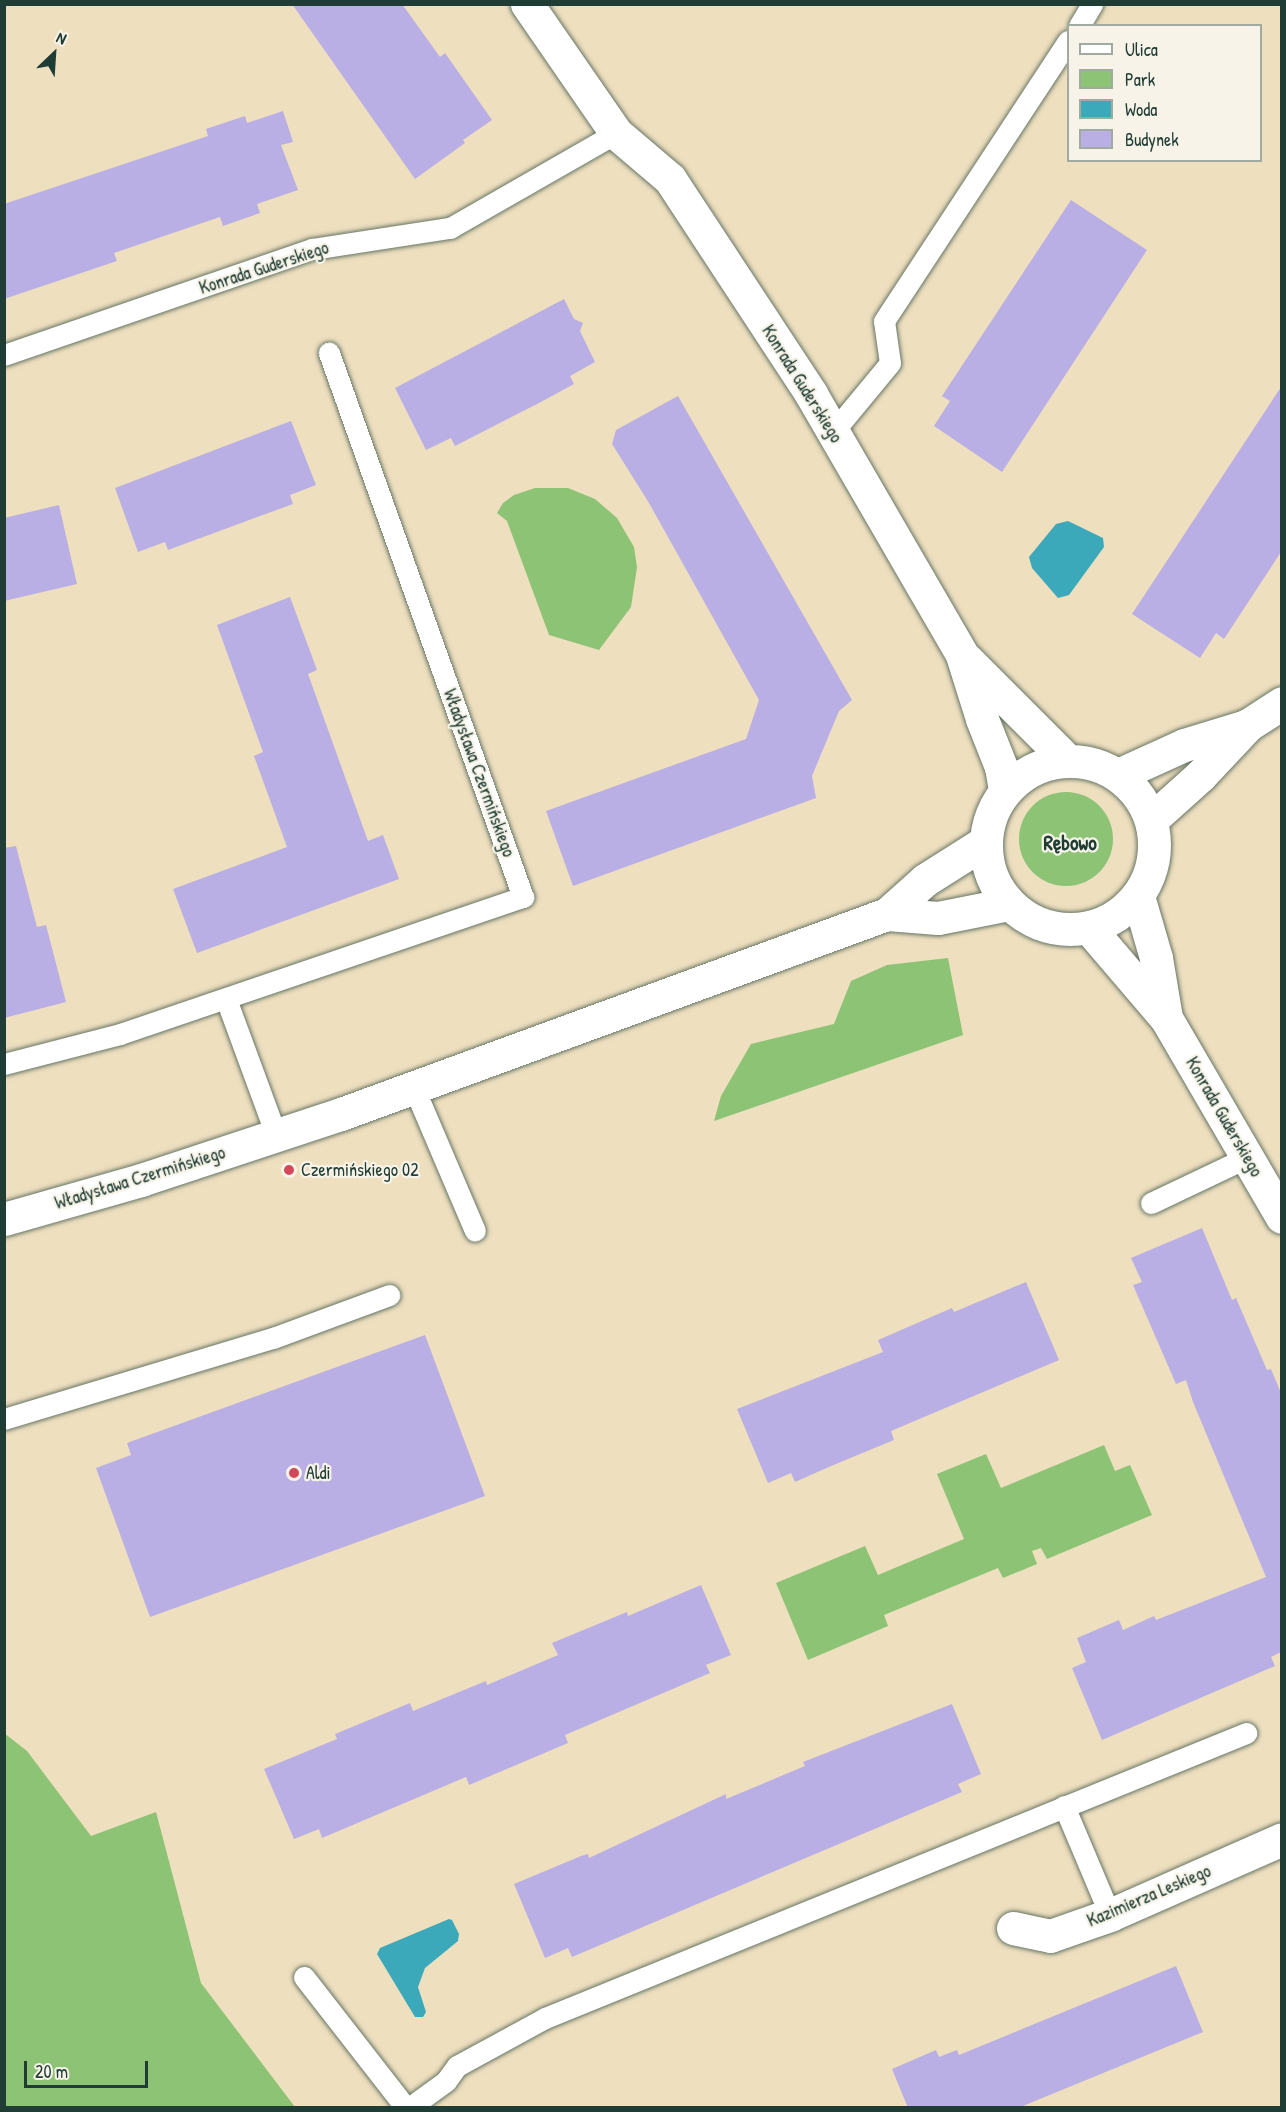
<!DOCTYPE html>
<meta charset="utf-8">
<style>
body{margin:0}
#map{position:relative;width:1286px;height:2112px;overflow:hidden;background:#eedfbf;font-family:"Patrick Hand",sans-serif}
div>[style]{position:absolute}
.green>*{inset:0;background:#8dc375}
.round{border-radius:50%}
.water>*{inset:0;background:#3ba9ba}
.building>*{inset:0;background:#baafe4}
.roads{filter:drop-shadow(0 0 2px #677665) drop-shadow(0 0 2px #677665)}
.service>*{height:21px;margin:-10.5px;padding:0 10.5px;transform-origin:10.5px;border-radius:10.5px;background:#fff}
.minor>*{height:33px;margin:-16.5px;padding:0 16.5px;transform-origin:16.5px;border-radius:16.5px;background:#fff}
.tertiary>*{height:33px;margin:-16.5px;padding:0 16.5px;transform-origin:16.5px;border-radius:16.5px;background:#fff}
.tertiary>.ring{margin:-16.5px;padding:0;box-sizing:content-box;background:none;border:33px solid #fff;border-radius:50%}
.dots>*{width:16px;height:16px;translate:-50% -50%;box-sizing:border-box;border:3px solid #f7f3e8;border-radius:50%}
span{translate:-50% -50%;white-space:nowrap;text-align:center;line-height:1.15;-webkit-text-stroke:4.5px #f7f3e8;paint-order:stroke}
.street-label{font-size:18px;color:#1f3d34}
.poi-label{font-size:18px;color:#1f3d34}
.left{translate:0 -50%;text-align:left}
.quarter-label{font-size:21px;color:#1f3d34;font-weight:700}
.frame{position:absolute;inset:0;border:6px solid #1f3d34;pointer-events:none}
.legend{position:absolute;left:1067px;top:24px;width:195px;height:138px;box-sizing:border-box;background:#f7f3e8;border:2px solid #a1aaa0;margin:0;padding:8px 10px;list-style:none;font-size:18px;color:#1f3d34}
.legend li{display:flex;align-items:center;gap:12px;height:30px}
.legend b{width:30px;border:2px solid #a1aaa0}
.north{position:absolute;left:24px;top:24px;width:60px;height:60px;-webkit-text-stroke:4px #f7f3e8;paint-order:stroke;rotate:25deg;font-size:16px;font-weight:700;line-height:24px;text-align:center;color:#1f3d34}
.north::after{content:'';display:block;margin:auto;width:21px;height:27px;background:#1f3d34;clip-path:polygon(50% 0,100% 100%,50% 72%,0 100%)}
.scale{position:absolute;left:24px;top:2061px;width:124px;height:27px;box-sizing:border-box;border:3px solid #1f3d34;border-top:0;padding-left:8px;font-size:18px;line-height:21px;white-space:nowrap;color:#1f3d34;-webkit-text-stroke:4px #f7f3e8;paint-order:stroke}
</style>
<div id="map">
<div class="green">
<i style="clip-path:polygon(535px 488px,568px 488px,595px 499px,617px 518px,634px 547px,637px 567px,631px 607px,599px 650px,549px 635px,507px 521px,497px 513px,503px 503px,514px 495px)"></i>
<i class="round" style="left:1019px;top:792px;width:94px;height:94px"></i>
<i style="clip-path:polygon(948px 958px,963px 1035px,714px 1121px,721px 1096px,751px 1044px,834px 1024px,851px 981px,887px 965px)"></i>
<i style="clip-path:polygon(1104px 1445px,1115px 1471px,1130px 1465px,1152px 1515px,1047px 1559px,1041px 1548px,1032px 1551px,1037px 1564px,1003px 1578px,998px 1568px,884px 1615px,888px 1626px,808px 1660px,776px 1583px,865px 1546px,878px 1575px,964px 1539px,937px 1474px,986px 1454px,1001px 1488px)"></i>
<i style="clip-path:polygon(4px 1733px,27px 1751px,91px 1836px,156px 1812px,201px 1983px,295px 2107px,5px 2107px)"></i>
</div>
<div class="water">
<i style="clip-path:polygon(1068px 521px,1103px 538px,1104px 547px,1069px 595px,1058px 598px,1032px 568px,1029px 557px,1056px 524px)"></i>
<i style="clip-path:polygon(449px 1919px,452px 1920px,459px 1934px,458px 1941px,425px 1968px,418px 1987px,426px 2012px,423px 2017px,415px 2017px,377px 1954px,380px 1948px)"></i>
</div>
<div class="building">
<i style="clip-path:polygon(292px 4px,402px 4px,440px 57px,445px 53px,492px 120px,463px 140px,465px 143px,415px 179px)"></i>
<i style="clip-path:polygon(283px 111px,293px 142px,281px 145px,298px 190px,257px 204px,260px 213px,223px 226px,220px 217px,114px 253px,117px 261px,4px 299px,4px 204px,208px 136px,206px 129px,245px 116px,247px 123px)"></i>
<i style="clip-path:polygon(1071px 200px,1147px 250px,1002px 472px,934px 426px,950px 401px,942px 396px)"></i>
<i style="clip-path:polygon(564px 299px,574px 319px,583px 323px,580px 331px,595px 362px,570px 376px,574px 384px,539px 403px,455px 446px,451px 438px,426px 450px,395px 388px)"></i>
<i style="clip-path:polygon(1281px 387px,1281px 552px,1224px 639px,1216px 633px,1200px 658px,1132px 614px)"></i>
<i style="clip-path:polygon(678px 396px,852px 700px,839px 711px,812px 776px,816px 798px,573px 886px,546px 811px,746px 739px,759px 700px,649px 503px,612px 444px,616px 430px)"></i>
<i style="clip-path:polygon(291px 421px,316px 485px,290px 495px,293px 504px,168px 550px,165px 542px,138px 552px,115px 488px)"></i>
<i style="clip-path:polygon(59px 505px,77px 584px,4px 601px,4px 518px)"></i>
<i style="clip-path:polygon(290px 597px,317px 670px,308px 674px,368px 841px,383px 835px,399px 879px,197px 953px,173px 889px,287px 847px,254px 756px,263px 752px,217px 625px)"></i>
<i style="clip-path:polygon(16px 846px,37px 927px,46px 925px,66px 1002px,4px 1018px,4px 848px)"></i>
<i style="clip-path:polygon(1202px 1228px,1232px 1300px,1236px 1298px,1267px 1370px,1271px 1369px,1281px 1393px,1281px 1652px,1271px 1657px,1275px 1666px,1102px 1740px,1072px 1668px,1086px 1662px,1077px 1638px,1119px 1620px,1123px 1630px,1154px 1616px,1156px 1620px,1266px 1577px,1193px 1402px,1186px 1380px,1176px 1384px,1133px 1285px,1142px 1282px,1131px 1258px)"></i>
<i style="clip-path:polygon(1026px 1282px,1059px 1360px,891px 1431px,894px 1440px,831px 1466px,795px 1482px,791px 1473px,768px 1483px,737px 1409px,883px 1352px,878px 1340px,952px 1308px,954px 1312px)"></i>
<i style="clip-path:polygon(425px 1335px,485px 1496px,150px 1617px,96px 1468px,131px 1455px,127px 1443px)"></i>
<i style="clip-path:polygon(701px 1585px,731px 1655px,706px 1665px,710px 1673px,565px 1735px,568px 1743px,469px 1785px,466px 1777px,322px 1838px,319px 1829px,294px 1839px,264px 1769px,337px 1739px,335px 1734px,410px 1703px,413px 1711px,486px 1681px,487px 1685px,558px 1655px,552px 1643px,627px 1612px,628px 1616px)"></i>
<i style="clip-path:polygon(952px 1704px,981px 1774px,958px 1784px,962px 1792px,572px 1957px,568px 1948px,545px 1958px,514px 1884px,581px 1856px,588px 1854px,589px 1858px,726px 1794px,726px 1799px,805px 1766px,803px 1762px)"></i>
<i style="clip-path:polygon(1176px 1966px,1203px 2032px,1018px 2108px,908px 2108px,892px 2069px,936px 2050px,939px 2057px,957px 2050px,959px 2055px)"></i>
</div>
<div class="roads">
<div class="service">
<i style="left:1079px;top:26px;width:26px;rotate:-59deg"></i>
<i style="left:4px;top:355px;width:326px;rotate:-19deg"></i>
<i style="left:312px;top:249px;width:140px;rotate:-8.7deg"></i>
<i style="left:450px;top:228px;width:191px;rotate:-29.8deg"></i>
<i style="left:833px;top:432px;width:89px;rotate:-50.4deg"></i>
<i style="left:890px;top:363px;width:42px;rotate:-98.1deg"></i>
<i style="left:884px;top:321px;width:335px;rotate:-56.7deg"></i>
<i style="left:226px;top:999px;width:145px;rotate:69.8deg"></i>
<i style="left:4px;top:1064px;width:120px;rotate:-14.5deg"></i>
<i style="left:120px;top:1034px;width:426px;rotate:-18.8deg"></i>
<i style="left:523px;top:897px;width:578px;rotate:-109.63deg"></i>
<i style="left:414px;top:1088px;width:155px;rotate:66.9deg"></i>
<i style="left:1151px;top:1203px;width:107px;rotate:-25.4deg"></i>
<i style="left:4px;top:1419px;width:281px;rotate:-16.8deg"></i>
<i style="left:273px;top:1338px;width:124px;rotate:-20.3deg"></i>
<i style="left:1064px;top:1806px;width:118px;rotate:67.1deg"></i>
<i style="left:304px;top:1977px;width:166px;rotate:52.1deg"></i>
<i style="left:409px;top:2108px;width:46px;rotate:-36.1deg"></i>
<i style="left:446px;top:2081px;width:19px;rotate:-54deg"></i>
<i style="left:457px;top:2066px;width:100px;rotate:-28.6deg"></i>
<i style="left:545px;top:2018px;width:757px;rotate:-22.12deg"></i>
</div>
<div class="minor">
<i style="left:527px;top:4px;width:157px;rotate:55.4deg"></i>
<i style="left:616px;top:133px;width:71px;rotate:40.4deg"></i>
<i style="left:670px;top:179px;width:257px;rotate:56.7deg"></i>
<i style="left:811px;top:394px;width:302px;rotate:59.9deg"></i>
<i style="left:962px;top:655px;width:67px;rotate:72.6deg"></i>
<i style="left:982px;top:719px;width:52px;rotate:68.4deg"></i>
<i style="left:1001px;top:767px;width:23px;rotate:80deg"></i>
<i style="left:966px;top:659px;width:143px;rotate:45deg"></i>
<i style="left:1118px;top:775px;width:72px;rotate:-24.4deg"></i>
<i style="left:1184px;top:745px;width:65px;rotate:-17deg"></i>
<i style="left:1151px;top:820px;width:67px;rotate:-42deg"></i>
<i style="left:1201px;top:775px;width:69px;rotate:-46.8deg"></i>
<i style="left:1248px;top:725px;width:40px;rotate:-32.9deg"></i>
<i style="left:1013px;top:1928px;width:38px;rotate:12deg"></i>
<i style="left:1050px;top:1936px;width:64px;rotate:-19.3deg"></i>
<i style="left:1110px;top:1915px;width:188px;rotate:-23.8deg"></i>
</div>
<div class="tertiary">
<i class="ring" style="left:986px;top:761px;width:135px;height:135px"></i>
<i style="left:1138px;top:896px;width:65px;rotate:73.8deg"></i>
<i style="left:1156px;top:958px;width:61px;rotate:80.5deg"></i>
<i style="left:887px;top:914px;width:51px;rotate:4.5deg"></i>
<i style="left:938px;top:918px;width:72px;rotate:-11.2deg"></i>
<i style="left:1089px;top:928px;width:118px;rotate:49.5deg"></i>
<i style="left:1166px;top:1018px;width:230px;rotate:59.8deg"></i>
<i style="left:4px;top:1219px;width:142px;rotate:-15.9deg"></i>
<i style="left:141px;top:1180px;width:211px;rotate:-18.3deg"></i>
<i style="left:341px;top:1114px;width:581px;rotate:-20.12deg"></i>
<i style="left:887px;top:914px;width:51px;rotate:-41.8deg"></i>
<i style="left:925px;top:880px;width:71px;rotate:-32.3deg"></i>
</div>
</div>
<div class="dots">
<i style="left:289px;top:1170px;background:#d1495b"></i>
<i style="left:294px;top:1473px;background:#d1495b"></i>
</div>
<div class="street-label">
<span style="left:264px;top:268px;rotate:-18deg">Konrada Guderskiego</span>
<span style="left:802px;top:384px;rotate:58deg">Konrada Guderskiego</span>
<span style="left:479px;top:773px;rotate:70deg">Władysława Czermińskiego</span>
<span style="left:1224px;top:1117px;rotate:60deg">Konrada Guderskiego</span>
<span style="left:140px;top:1178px;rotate:-17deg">Władysława Czermińskiego</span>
<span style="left:1149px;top:1896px;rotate:-23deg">Kazimierza Leskiego</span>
</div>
<div class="poi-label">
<span class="left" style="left:301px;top:1170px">Czermińskiego 02</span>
<span class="left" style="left:306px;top:1473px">Aldi</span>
</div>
<div class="quarter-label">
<span style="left:1070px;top:843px">Rębowo</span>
</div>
<div class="frame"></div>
<ul class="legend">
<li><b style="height:8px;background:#fff"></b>Ulica</li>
<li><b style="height:16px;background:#8dc375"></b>Park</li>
<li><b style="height:16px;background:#3ba9ba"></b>Woda</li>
<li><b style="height:16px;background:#baafe4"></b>Budynek</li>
</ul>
<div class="north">N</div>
<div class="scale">20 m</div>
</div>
